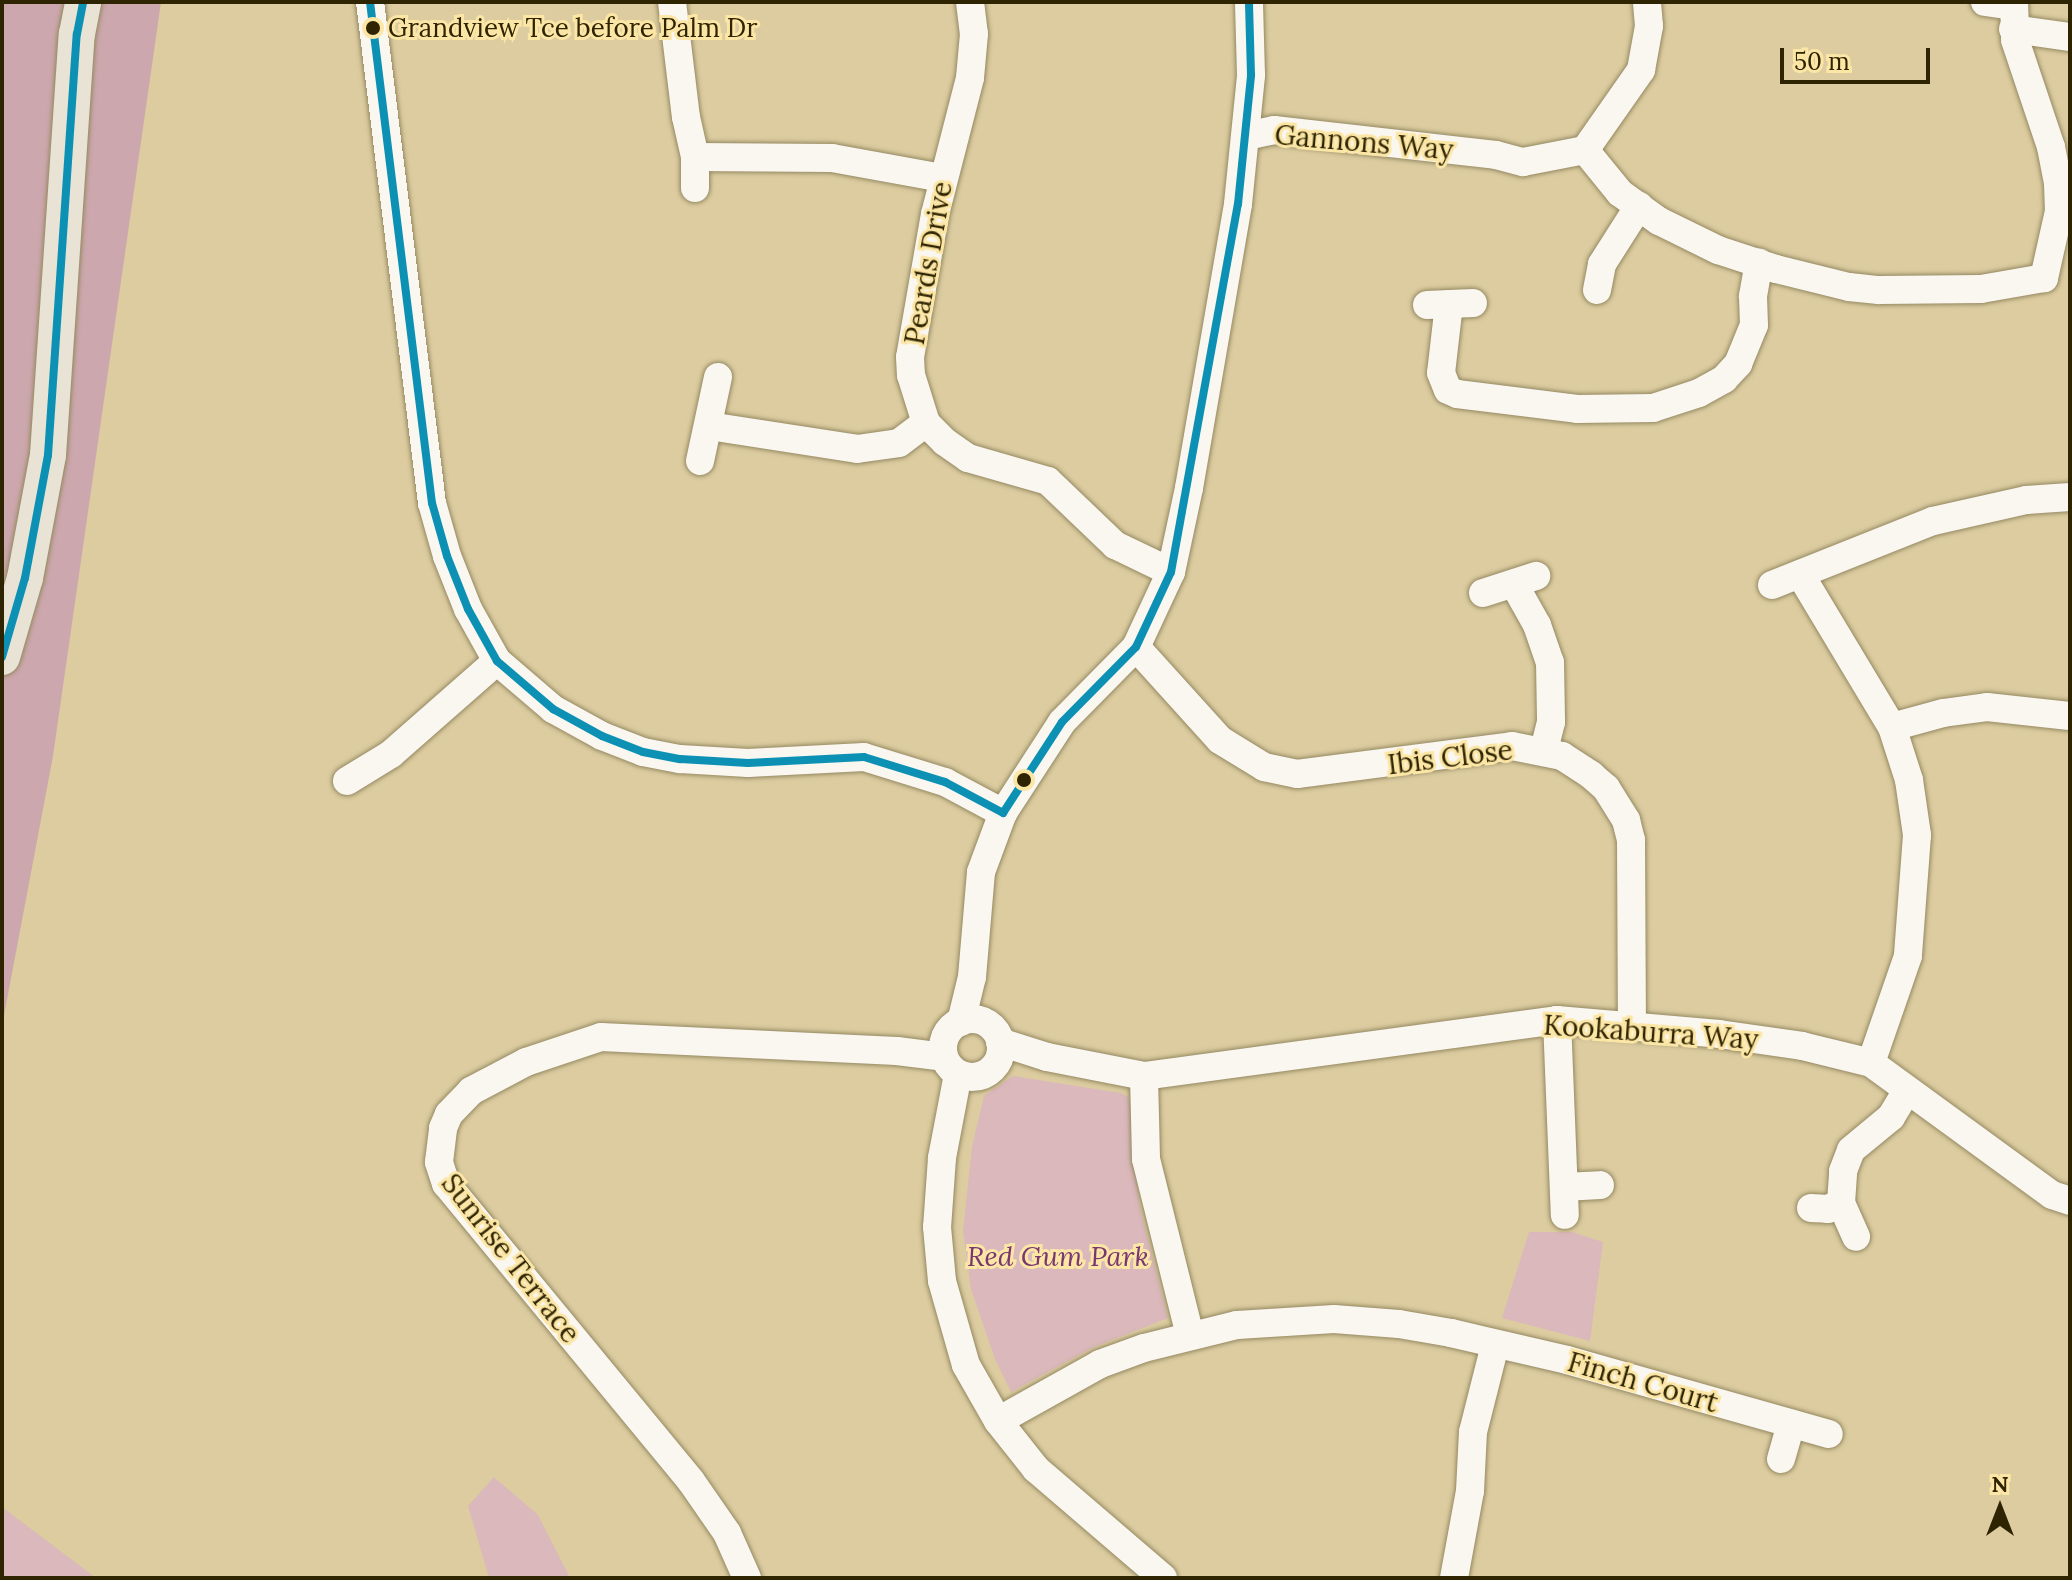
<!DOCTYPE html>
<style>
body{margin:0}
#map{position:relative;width:2072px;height:1580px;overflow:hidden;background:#dccca0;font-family:Lora,serif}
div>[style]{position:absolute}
.green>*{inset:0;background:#dab8bb}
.forest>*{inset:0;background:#cca7ad}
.roads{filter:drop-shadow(0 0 2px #958962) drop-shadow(0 0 2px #958962)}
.minor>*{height:28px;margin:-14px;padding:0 14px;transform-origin:14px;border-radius:14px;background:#faf7f1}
.minor>.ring{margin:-14px;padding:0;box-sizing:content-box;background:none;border:28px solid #faf7f1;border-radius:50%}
.major>*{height:36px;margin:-18px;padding:0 18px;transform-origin:18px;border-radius:18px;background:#e8e3d5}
.bus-1>*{height:8px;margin:-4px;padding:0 4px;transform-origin:4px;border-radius:4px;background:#0c91b4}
.dots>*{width:22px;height:22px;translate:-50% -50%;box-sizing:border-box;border:4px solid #fce6a6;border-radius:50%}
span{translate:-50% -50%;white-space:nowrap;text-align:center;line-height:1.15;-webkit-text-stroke:6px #fce6a6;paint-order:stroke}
.bus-label{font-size:26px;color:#2e2401}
.left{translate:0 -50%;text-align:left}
.street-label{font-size:28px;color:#2e2401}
.park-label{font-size:28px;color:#793772;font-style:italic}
.frame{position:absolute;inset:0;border:4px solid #2e2401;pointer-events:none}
.north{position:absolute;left:1960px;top:1468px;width:80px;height:80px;-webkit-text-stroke:6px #fce6a6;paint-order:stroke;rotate:0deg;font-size:22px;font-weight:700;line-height:32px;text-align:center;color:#2e2401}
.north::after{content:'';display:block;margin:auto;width:28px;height:36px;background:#2e2401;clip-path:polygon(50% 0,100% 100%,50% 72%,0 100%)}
.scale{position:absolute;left:1780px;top:48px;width:150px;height:36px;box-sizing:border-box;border:4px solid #2e2401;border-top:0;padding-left:10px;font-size:24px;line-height:28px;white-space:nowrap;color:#2e2401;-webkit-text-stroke:6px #fce6a6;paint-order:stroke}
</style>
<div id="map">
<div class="green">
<i style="clip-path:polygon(1013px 1076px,1121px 1093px,1133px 1100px,1134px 1161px,1140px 1207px,1168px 1318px,1094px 1347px,1011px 1392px,995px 1359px,971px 1289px,963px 1232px,972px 1147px,984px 1096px)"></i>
<i style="clip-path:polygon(1529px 1232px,1572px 1232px,1603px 1242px,1590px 1341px,1502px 1318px)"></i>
<i style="clip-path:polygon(494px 1477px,538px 1515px,570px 1578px,489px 1578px,468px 1506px)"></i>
<i style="clip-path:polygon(2px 1507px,96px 1578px,2px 1578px)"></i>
</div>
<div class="forest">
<i style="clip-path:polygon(2px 2px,161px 2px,53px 756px,2px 1026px)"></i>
</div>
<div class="roads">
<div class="minor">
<i style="left:370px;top:2px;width:505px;rotate:82.95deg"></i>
<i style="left:432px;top:503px;width:55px;rotate:74.2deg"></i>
<i style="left:447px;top:556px;width:57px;rotate:68.4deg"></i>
<i style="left:468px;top:609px;width:60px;rotate:60.9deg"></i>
<i style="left:497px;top:661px;width:74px;rotate:40.6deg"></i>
<i style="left:553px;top:709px;width:56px;rotate:28.9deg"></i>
<i style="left:602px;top:736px;width:44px;rotate:21.3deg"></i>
<i style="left:643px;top:752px;width:38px;rotate:11deg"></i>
<i style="left:680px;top:759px;width:68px;rotate:3.4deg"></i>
<i style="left:748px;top:763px;width:116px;rotate:-3deg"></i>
<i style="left:864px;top:757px;width:85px;rotate:17.2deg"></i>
<i style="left:945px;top:782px;width:66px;rotate:28.1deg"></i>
<i style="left:672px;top:2px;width:116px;rotate:83.1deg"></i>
<i style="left:686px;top:117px;width:41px;rotate:77.3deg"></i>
<i style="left:695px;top:157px;width:31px;rotate:90deg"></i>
<i style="left:970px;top:2px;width:32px;rotate:83deg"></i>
<i style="left:974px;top:34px;width:44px;rotate:95.2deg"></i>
<i style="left:970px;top:78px;width:140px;rotate:104.4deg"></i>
<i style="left:935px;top:214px;width:145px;rotate:99.9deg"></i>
<i style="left:910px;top:357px;width:18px;rotate:87deg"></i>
<i style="left:911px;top:375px;width:50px;rotate:72.6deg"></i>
<i style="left:926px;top:423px;width:27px;rotate:45deg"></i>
<i style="left:945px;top:442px;width:28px;rotate:35deg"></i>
<i style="left:968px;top:458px;width:83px;rotate:16deg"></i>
<i style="left:1048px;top:481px;width:93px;rotate:43.7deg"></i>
<i style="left:1115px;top:545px;width:62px;rotate:25.7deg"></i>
<i style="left:1985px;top:2px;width:28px;rotate:8deg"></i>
<i style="left:2014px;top:2px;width:38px;rotate:88deg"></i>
<i style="left:2015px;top:40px;width:113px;rotate:71.4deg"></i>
<i style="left:2051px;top:147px;width:37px;rotate:79deg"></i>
<i style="left:2058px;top:183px;width:28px;rotate:88deg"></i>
<i style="left:2059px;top:211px;width:69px;rotate:102.6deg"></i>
<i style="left:2013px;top:29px;width:58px;rotate:8deg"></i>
<i style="left:1246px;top:136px;width:29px;rotate:-12deg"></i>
<i style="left:1274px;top:130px;width:223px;rotate:6.4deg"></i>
<i style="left:1496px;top:155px;width:28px;rotate:15deg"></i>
<i style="left:1523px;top:162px;width:63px;rotate:-11deg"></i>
<i style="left:1585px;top:150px;width:98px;rotate:-55deg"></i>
<i style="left:1641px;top:70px;width:45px;rotate:-79.7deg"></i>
<i style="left:1649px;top:26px;width:24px;rotate:-95deg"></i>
<i style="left:1585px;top:150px;width:55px;rotate:50.9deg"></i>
<i style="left:1620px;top:193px;width:48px;rotate:35.7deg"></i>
<i style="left:1659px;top:221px;width:66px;rotate:26.2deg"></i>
<i style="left:1718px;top:250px;width:61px;rotate:18.1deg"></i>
<i style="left:1776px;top:269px;width:75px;rotate:13.9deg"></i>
<i style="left:1849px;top:287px;width:30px;rotate:6deg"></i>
<i style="left:1879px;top:290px;width:102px;rotate:-0.6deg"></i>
<i style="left:1981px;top:289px;width:64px;rotate:-9.9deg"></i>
<i style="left:695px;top:157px;width:137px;rotate:0.4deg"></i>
<i style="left:832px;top:158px;width:112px;rotate:10.3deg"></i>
<i style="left:1597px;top:290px;width:26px;rotate:-79deg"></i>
<i style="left:1602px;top:264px;width:69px;rotate:-57.5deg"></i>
<i style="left:1449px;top:304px;width:69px;rotate:96.6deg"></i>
<i style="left:1441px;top:373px;width:18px;rotate:68deg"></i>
<i style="left:1448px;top:390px;width:10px;rotate:24deg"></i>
<i style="left:1457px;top:394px;width:121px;rotate:7.1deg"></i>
<i style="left:1577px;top:409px;width:76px;rotate:-0.8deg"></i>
<i style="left:1653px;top:408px;width:48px;rotate:-18.1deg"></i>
<i style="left:1699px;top:393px;width:29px;rotate:-29deg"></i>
<i style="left:1724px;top:379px;width:21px;rotate:-47deg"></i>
<i style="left:1738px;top:364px;width:42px;rotate:-67.7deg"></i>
<i style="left:1754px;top:325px;width:29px;rotate:-92deg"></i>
<i style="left:1753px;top:296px;width:34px;rotate:-80deg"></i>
<i style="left:1427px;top:305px;width:46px;rotate:-2.5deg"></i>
<i style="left:709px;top:426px;width:150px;rotate:8.8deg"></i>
<i style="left:857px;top:449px;width:42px;rotate:-8.1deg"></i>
<i style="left:899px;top:443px;width:34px;rotate:-37deg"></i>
<i style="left:700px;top:461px;width:86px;rotate:-77.9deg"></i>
<i style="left:1800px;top:574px;width:179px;rotate:59deg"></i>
<i style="left:1892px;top:727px;width:56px;rotate:72.2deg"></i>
<i style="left:1909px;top:780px;width:56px;rotate:81.7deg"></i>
<i style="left:1917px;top:835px;width:121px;rotate:94.3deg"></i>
<i style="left:1908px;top:956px;width:113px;rotate:109.1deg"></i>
<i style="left:1514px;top:584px;width:47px;rotate:60.7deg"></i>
<i style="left:1537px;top:625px;width:39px;rotate:71deg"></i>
<i style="left:1550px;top:662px;width:60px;rotate:89deg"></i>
<i style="left:1551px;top:722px;width:29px;rotate:104deg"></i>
<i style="left:1772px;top:585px;width:173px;rotate:-21.7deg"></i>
<i style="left:1933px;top:521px;width:95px;rotate:-12.7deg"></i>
<i style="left:2026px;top:500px;width:44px;rotate:-3.9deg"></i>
<i style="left:1483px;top:593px;width:56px;rotate:-17.8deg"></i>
<i style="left:1136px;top:647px;width:125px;rotate:47.9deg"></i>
<i style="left:1220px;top:740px;width:52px;rotate:31.5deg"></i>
<i style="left:1264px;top:767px;width:34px;rotate:12deg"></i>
<i style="left:1297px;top:774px;width:217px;rotate:-7.4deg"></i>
<i style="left:1512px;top:746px;width:51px;rotate:11.3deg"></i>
<i style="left:1562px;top:756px;width:35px;rotate:33deg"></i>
<i style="left:1591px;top:775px;width:20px;rotate:41deg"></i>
<i style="left:1606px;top:788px;width:38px;rotate:58deg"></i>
<i style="left:1626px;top:820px;width:21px;rotate:76deg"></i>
<i style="left:1631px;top:840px;width:186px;rotate:89.7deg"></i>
<i style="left:1892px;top:727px;width:53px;rotate:-15.4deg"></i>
<i style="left:1943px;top:713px;width:44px;rotate:-7.8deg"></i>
<i style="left:1987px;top:707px;width:83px;rotate:6.2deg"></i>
<i style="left:347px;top:781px;width:52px;rotate:-31.5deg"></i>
<i style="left:391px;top:754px;width:141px;rotate:-41.3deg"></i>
<i class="ring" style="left:943px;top:1019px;width:30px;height:30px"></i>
<i style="left:1557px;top:1020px;width:195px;rotate:87.7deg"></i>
<i style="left:961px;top:1022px;width:46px;rotate:-76.3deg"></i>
<i style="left:972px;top:977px;width:105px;rotate:-85.1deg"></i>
<i style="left:981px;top:872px;width:63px;rotate:-69.6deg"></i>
<i style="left:1003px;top:813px;width:108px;rotate:-57deg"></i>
<i style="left:1062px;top:722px;width:105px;rotate:-45.4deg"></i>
<i style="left:1136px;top:647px;width:83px;rotate:-65deg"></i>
<i style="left:1171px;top:572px;width:86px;rotate:-77.9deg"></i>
<i style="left:1189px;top:488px;width:288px;rotate:-80.2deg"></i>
<i style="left:1238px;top:204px;width:130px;rotate:-84.2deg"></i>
<i style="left:1251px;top:75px;width:73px;rotate:-91.6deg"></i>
<i style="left:1000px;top:1042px;width:49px;rotate:17.7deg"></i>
<i style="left:1047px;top:1057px;width:99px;rotate:11.1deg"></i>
<i style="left:1144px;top:1076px;width:417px;rotate:-7.7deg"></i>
<i style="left:1557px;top:1020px;width:163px;rotate:4.9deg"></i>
<i style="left:1719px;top:1034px;width:84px;rotate:8.2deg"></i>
<i style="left:1802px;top:1046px;width:71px;rotate:13.8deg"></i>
<i style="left:1871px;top:1063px;width:224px;rotate:36.1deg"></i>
<i style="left:2052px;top:1195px;width:19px;rotate:18deg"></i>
<i style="left:958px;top:1074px;width:86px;rotate:100.8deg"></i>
<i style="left:942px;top:1158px;width:69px;rotate:94.1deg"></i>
<i style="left:937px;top:1227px;width:54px;rotate:84.7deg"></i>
<i style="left:942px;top:1281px;width:87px;rotate:74.1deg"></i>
<i style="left:966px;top:1365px;width:64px;rotate:60.3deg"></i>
<i style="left:998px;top:1421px;width:61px;rotate:51.6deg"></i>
<i style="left:1036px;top:1469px;width:167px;rotate:40.6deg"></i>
<i style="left:1144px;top:1076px;width:83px;rotate:88.6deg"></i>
<i style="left:1146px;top:1159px;width:181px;rotate:76deg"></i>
<i style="left:1564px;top:1187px;width:36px;rotate:-3deg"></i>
<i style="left:1841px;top:1203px;width:37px;rotate:66deg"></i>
<i style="left:1811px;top:1208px;width:17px;rotate:3deg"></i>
<i style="left:1828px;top:1209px;width:14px;rotate:-25deg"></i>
<i style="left:1841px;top:1203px;width:32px;rotate:-86deg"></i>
<i style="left:1843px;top:1171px;width:22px;rotate:-69deg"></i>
<i style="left:1851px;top:1150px;width:52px;rotate:-39.5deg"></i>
<i style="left:1891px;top:1117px;width:31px;rotate:-59deg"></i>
<i style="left:998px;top:1421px;width:117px;rotate:-29.2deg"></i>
<i style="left:1100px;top:1364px;width:47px;rotate:-20deg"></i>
<i style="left:1144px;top:1348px;width:96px;rotate:-13.9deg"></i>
<i style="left:1237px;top:1325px;width:97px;rotate:-3.5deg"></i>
<i style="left:1334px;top:1319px;width:65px;rotate:4.4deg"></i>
<i style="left:1399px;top:1324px;width:53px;rotate:9.8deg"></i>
<i style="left:1451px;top:1333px;width:119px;rotate:13.1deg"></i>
<i style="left:1567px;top:1360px;width:272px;rotate:15.8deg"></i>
<i style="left:1781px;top:1459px;width:37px;rotate:-74deg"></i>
<i style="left:747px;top:1578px;width:49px;rotate:-114deg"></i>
<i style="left:727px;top:1533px;width:63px;rotate:-124.7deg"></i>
<i style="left:691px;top:1481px;width:385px;rotate:-129.5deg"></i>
<i style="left:446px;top:1184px;width:23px;rotate:-108deg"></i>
<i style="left:439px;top:1162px;width:34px;rotate:-83deg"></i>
<i style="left:443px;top:1128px;width:15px;rotate:-67deg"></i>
<i style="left:449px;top:1114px;width:32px;rotate:-46deg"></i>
<i style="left:471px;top:1091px;width:62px;rotate:-27.8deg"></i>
<i style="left:526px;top:1062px;width:79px;rotate:-18.4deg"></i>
<i style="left:601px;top:1037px;width:296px;rotate:2.7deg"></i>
<i style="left:897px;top:1051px;width:47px;rotate:7.3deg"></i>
<i style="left:1454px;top:1578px;width:88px;rotate:-79.6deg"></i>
<i style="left:1470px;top:1491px;width:59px;rotate:-87.1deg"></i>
<i style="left:1473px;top:1432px;width:90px;rotate:-75.8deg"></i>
</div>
<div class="major">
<i style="left:2px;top:657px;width:82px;rotate:-73.8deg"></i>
<i style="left:25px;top:578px;width:125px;rotate:-79.4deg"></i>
<i style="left:48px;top:455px;width:422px;rotate:-86.1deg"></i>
<i style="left:77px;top:34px;width:33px;rotate:-79deg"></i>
</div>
</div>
<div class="bus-1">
<i style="left:370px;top:2px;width:505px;rotate:82.95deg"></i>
<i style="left:432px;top:503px;width:55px;rotate:74.2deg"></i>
<i style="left:447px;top:556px;width:57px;rotate:68.4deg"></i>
<i style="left:468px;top:609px;width:60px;rotate:60.9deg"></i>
<i style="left:497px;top:661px;width:74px;rotate:40.6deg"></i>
<i style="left:553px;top:709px;width:56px;rotate:28.9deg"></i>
<i style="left:602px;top:736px;width:44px;rotate:21.3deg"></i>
<i style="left:643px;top:752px;width:38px;rotate:11deg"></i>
<i style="left:680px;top:759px;width:68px;rotate:3.4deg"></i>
<i style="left:748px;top:763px;width:116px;rotate:-3deg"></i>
<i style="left:864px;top:757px;width:85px;rotate:17.2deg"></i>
<i style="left:945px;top:782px;width:66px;rotate:28.1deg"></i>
<i style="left:1003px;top:813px;width:108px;rotate:-57deg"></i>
<i style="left:1062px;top:722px;width:105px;rotate:-45.4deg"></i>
<i style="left:1136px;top:647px;width:83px;rotate:-65deg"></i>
<i style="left:1171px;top:572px;width:374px;rotate:-79.7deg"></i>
<i style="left:1238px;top:204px;width:130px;rotate:-84.2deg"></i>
<i style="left:1251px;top:75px;width:73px;rotate:-91.6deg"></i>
<i style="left:2px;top:657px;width:82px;rotate:-73.8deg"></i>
<i style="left:25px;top:578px;width:125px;rotate:-79.4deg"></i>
<i style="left:48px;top:455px;width:422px;rotate:-86.1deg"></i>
<i style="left:77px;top:34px;width:33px;rotate:-79deg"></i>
</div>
<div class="dots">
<i style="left:373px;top:28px;background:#2e2401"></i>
<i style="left:1024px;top:780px;background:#2e2401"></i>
</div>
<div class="bus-label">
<span class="left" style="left:388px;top:28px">Grandview Tce before Palm Dr</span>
</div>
<div class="street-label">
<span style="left:1364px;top:142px;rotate:5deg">Gannons Way</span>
<span style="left:928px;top:263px;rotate:-80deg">Peards Drive</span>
<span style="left:1450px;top:757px;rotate:-7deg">Ibis Close</span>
<span style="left:1651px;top:1032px;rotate:4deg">Kookaburra Way</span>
<span style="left:511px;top:1258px;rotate:52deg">Sunrise Terrace</span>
<span style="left:1643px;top:1382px;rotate:16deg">Finch Court</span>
</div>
<div class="park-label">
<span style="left:1058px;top:1256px">Red Gum Park</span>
</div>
<div class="frame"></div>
<div class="north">N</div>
<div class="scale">50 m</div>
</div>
